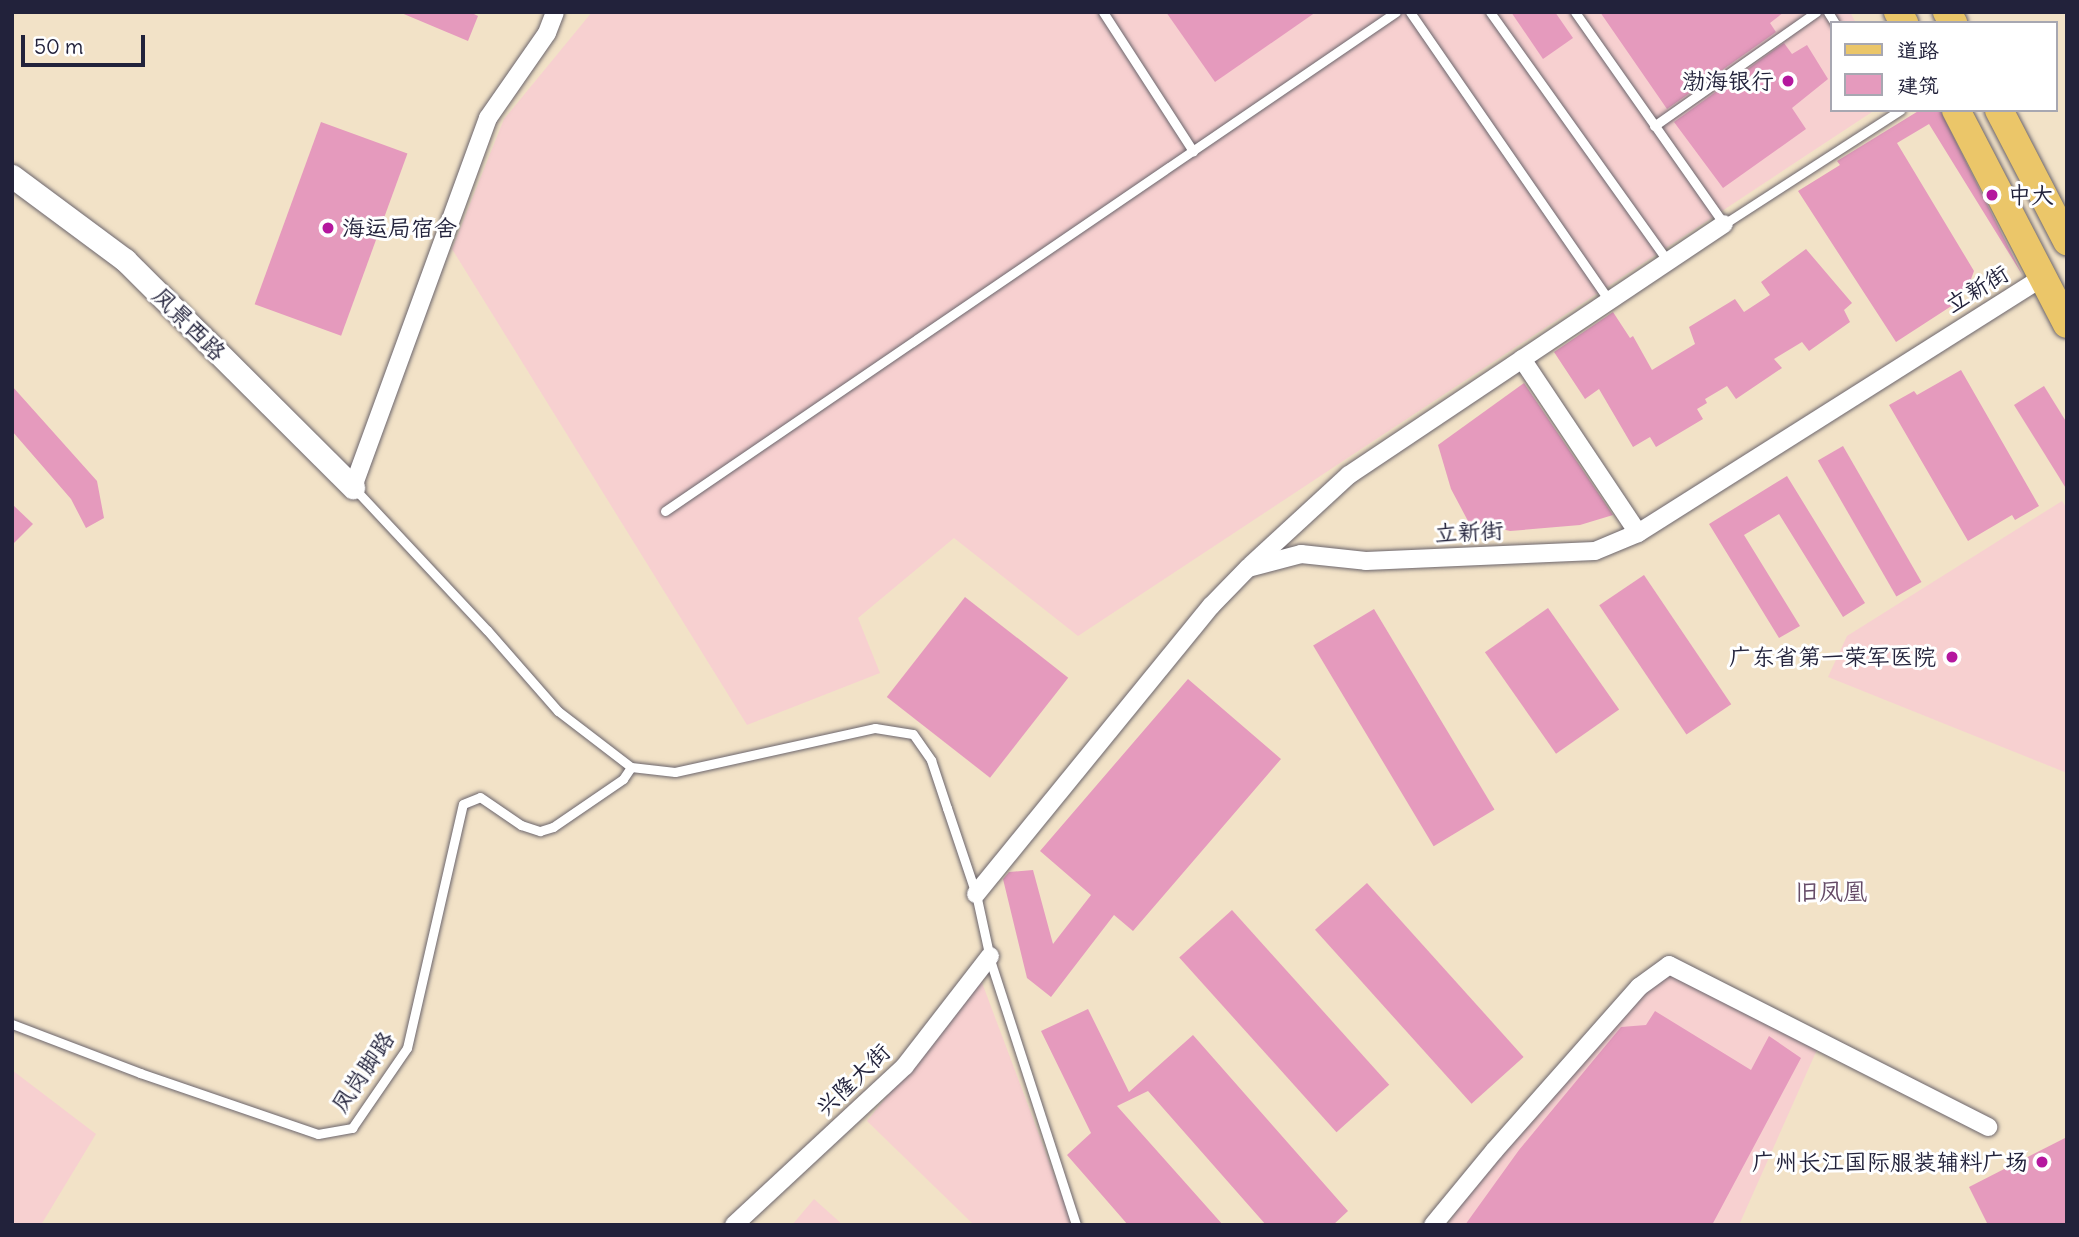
<!DOCTYPE html>
<meta charset="utf-8">
<style>
body{margin:0}
#map{position:relative;width:2079px;height:1237px;overflow:hidden;background:#f2e2c7;font-family:Delius,"LXGW WenKai TC",sans-serif}
div>[style]{position:absolute}
.built>*{inset:0;background:#f7d0d0}
.building>*{inset:0;background:#e59abd;transform-origin:0 0}
.roads{filter:drop-shadow(0 0 2px #6b656c) drop-shadow(0 0 2px #6b656c)}
.service>*{height:9px;margin:-4.5px;padding:0 4.5px;transform-origin:4.5px;border-radius:4.5px;background:#fff}
.minor>*{height:18px;margin:-9px;padding:0 9px;transform-origin:9px;border-radius:9px;background:#fff}
.tertiary>*{height:23px;margin:-11.5px;padding:0 11.5px;transform-origin:11.5px;border-radius:11.5px;background:#fff}
.primary>*{height:28px;margin:-14px;padding:0 14px;transform-origin:14px;border-radius:14px;background:#ebc669}
.dots>*{width:19px;height:19px;translate:-50% -50%;box-sizing:border-box;border:4px solid #fff;border-radius:50%}
span{translate:-50% -50%;white-space:nowrap;text-align:center;line-height:1.15;-webkit-text-stroke:6px #fff;paint-order:stroke}
.poi-label{font-size:23px;color:#22223b}
.right{translate:-100% -50%;text-align:right}
.left{translate:0 -50%;text-align:left}
.street-label{font-size:23px;color:#22223b}
.neighbourhood-label{font-size:24px;color:#664c68}
.frame{position:absolute;inset:0;border:14px solid #22223b;pointer-events:none}
.legend{position:absolute;left:1830px;top:21px;width:228px;height:91px;box-sizing:border-box;background:#fff;border:2px solid #a7a7b1;margin:0;padding:9px 12px;list-style:none;font-size:21px;color:#22223b}
.legend li{display:flex;align-items:center;gap:14px;height:35px}
.legend b{width:35px;border:2px solid #a7a7b1}
.scale{position:absolute;left:21px;top:35px;width:124px;height:32px;box-sizing:border-box;border:4px solid #22223b;border-top:0;padding-left:9px;font-size:21px;line-height:24px;white-space:nowrap;color:#22223b;-webkit-text-stroke:5px #fff;paint-order:stroke}
</style>
<div id="map">
<div class="built">
<i style="clip-path:polygon(592px 12px,1850px 12px,1856px 23px,1832px 23px,1832px 110px,1875px 110px,1078px 636px,954px 538px,858px 618px,880px 673px,747px 725px,452px 249px,504px 119px)"></i>
<i style="clip-path:polygon(2062px 501px,2067px 509px,2067px 773px,1828px 677px,1847px 636px)"></i>
<i style="clip-path:polygon(1660px 971px,1820px 1043px,1739px 1225px,1447px 1225px,1508px 1134px)"></i>
<i style="clip-path:polygon(981px 980px,1073px 1225px,974px 1225px,867px 1121px)"></i>
<i style="clip-path:polygon(12px 1070px,96px 1134px,41px 1225px,12px 1225px)"></i>
<i style="clip-path:polygon(814px 1199px,843px 1225px,792px 1225px)"></i>
</div>
<div class="building">
<i style="clip-path:polygon(399px 12px,470px 12px,478px 16px,468px 41px)"></i>
<i style="clip-path:polygon(1166px 12px,1316px 12px,1215px 82px)"></i>
<i style="clip-path:polygon(1511px 12px,1555px 12px,1573px 38px,1543px 59px)"></i>
<i style="clip-path:polygon(1600px 12px,1784px 12px,1770px 23px,1776px 32px,1667px 109px)"></i>
<i style="clip-path:polygon(1784px 43px,1792px 54px,1807px 45px,1828px 79px,1792px 108px,1806px 129px,1723px 188px,1674px 122px)"></i>
<i style="clip-path:polygon(1920px 110px,1940px 110px,2023px 276px,1929px 124px,1897px 143px,1974px 271px,1967px 290px,1953px 305px,1896px 342px,1798px 191px,1840px 165px,1837px 161px)"></i>
<i style="left:321px;top:122px;width:92px;height:194px;rotate:20deg"></i>
<i style="clip-path:polygon(1806px 249px,1852px 303px,1844px 310px,1850px 322px,1809px 351px,1802px 342px,1774px 359px,1782px 368px,1736px 399px,1727px 386px,1705px 399px,1707px 403px,1697px 409px,1703px 419px,1656px 447px,1650px 437px,1633px 447px,1599px 389px,1585px 399px,1554px 352px,1613px 312px,1630px 338px,1633px 336px,1652px 370px,1695px 344px,1689px 327px,1735px 299px,1744px 312px,1770px 295px,1761px 282px)"></i>
<i style="clip-path:polygon(1961px 370px,2039px 506px,2015px 520px,2012px 515px,1968px 541px,1889px 405px,1914px 391px,1917px 395px)"></i>
<i style="clip-path:polygon(1524px 383px,1613px 515px,1580px 525px,1510px 531px,1468px 521px,1451px 489px,1438px 445px)"></i>
<i style="clip-path:polygon(12px 386px,97px 481px,104px 518px,86px 528px,71px 499px,12px 431px)"></i>
<i style="clip-path:polygon(2044px 386px,2067px 423px,2067px 490px,2014px 405px)"></i>
<i style="left:1843px;top:446px;width:157px;height:29px;rotate:60deg"></i>
<i style="clip-path:polygon(1787px 476px,1865px 603px,1843px 617px,1779px 514px,1744px 535px,1800px 626px,1779px 638px,1709px 524px)"></i>
<i style="clip-path:polygon(12px 504px,33px 524px,12px 545px)"></i>
<i style="left:1644px;top:575px;width:156px;height:54px;rotate:56deg"></i>
<i style="left:965px;top:597px;width:131px;height:127px;rotate:38deg"></i>
<i style="left:1548px;top:608px;width:124px;height:77px;rotate:55deg"></i>
<i style="left:1374px;top:609px;width:234px;height:71px;rotate:59deg"></i>
<i style="clip-path:polygon(1188px 679px,1281px 759px,1133px 931px,1114px 915px,1051px 997px,1027px 978px,1003px 879px,1009px 872px,1033px 870px,1053px 944px,1091px 895px,1040px 851px)"></i>
<i style="left:1367px;top:883px;width:234px;height:70px;rotate:48deg"></i>
<i style="left:1232px;top:910px;width:235px;height:71px;rotate:48deg"></i>
<i style="clip-path:polygon(1088px 1009px,1129px 1092px,1193px 1035px,1348px 1211px,1333px 1225px,1266px 1225px,1148px 1091px,1117px 1106px,1223px 1225px,1128px 1225px,1067px 1155px,1091px 1133px,1041px 1031px)"></i>
<i style="clip-path:polygon(1655px 1011px,1751px 1070px,1769px 1036px,1801px 1058px,1712px 1225px,1465px 1225px,1519px 1150px,1621px 1027px,1646px 1025px)"></i>
<i style="clip-path:polygon(2067px 1137px,2067px 1225px,1988px 1225px,1969px 1187px)"></i>
</div>
<div class="roads">
<div class="service">
<i style="left:1103px;top:12px;width:166px;rotate:57.1deg"></i>
<i style="left:1410px;top:12px;width:351px;rotate:55.4deg"></i>
<i style="left:1490px;top:12px;width:307px;rotate:54.5deg"></i>
<i style="left:1575px;top:12px;width:259px;rotate:54.9deg"></i>
<i style="left:1724px;top:224px;width:210px;rotate:-32.9deg"></i>
<i style="left:1828px;top:12px;width:13px;rotate:58deg"></i>
<i style="left:1654px;top:126px;width:198px;rotate:-35.1deg"></i>
<i style="left:353px;top:487px;width:196px;rotate:46.9deg"></i>
<i style="left:487px;top:630px;width:108px;rotate:48.8deg"></i>
<i style="left:558px;top:711px;width:92px;rotate:37.5deg"></i>
<i style="left:631px;top:767px;width:44px;rotate:6.5deg"></i>
<i style="left:675px;top:772px;width:205px;rotate:-12.4deg"></i>
<i style="left:875px;top:728px;width:38px;rotate:9deg"></i>
<i style="left:913px;top:734px;width:32px;rotate:55deg"></i>
<i style="left:931px;top:760px;width:51px;rotate:71.6deg"></i>
<i style="left:947px;top:808px;width:91px;rotate:71.4deg"></i>
<i style="left:976px;top:894px;width:71px;rotate:77.7deg"></i>
<i style="left:991px;top:963px;width:275px;rotate:72deg"></i>
<i style="left:665px;top:511px;width:885px;rotate:-34.32deg"></i>
<i style="left:12px;top:1024px;width:137px;rotate:20.9deg"></i>
<i style="left:140px;top:1073px;width:188px;rotate:18.9deg"></i>
<i style="left:318px;top:1134px;width:35px;rotate:-10deg"></i>
<i style="left:352px;top:1128px;width:97px;rotate:-55.5deg"></i>
<i style="left:407px;top:1048px;width:250px;rotate:-77.1deg"></i>
<i style="left:463px;top:804px;width:18px;rotate:-22deg"></i>
<i style="left:480px;top:797px;width:50px;rotate:34.3deg"></i>
<i style="left:521px;top:825px;width:20px;rotate:18deg"></i>
<i style="left:540px;top:831px;width:14px;rotate:-17deg"></i>
<i style="left:553px;top:827px;width:85px;rotate:-34.4deg"></i>
<i style="left:623px;top:779px;width:14px;rotate:-56deg"></i>
</div>
<div class="minor">
<i style="left:1522px;top:359px;width:209px;rotate:56.3deg"></i>
<i style="left:353px;top:487px;width:393px;rotate:-69.9deg"></i>
<i style="left:488px;top:118px;width:103px;rotate:-55.2deg"></i>
<i style="left:547px;top:33px;width:22px;rotate:-69deg"></i>
<i style="left:1251px;top:565px;width:133px;rotate:-42.6deg"></i>
<i style="left:1349px;top:475px;width:451px;rotate:-33.8deg"></i>
<i style="left:976px;top:894px;width:372px;rotate:-50.8deg"></i>
<i style="left:1211px;top:606px;width:53px;rotate:-45.8deg"></i>
<i style="left:1248px;top:568px;width:55px;rotate:-14.8deg"></i>
<i style="left:1301px;top:554px;width:65px;rotate:6.1deg"></i>
<i style="left:1366px;top:561px;width:229px;rotate:-2.5deg"></i>
<i style="left:1595px;top:551px;width:47px;rotate:-22.7deg"></i>
<i style="left:1638px;top:533px;width:478px;rotate:-32.3deg"></i>
<i style="left:734px;top:1225px;width:233px;rotate:-42.9deg"></i>
<i style="left:905px;top:1066px;width:139px;rotate:-52.3deg"></i>
<i style="left:1433px;top:1225px;width:96px;rotate:-50.5deg"></i>
<i style="left:1494px;top:1151px;width:219px;rotate:-48.5deg"></i>
<i style="left:1639px;top:987px;width:37px;rotate:-36deg"></i>
<i style="left:1669px;top:965px;width:358px;rotate:26.9deg"></i>
</div>
<div class="tertiary">
<i style="left:12px;top:176px;width:141px;rotate:36.6deg"></i>
<i style="left:125px;top:260px;width:322px;rotate:44.9deg"></i>
</div>
<div class="primary">
<i style="left:1898px;top:12px;width:13px;rotate:61deg"></i>
<i style="left:1947px;top:12px;width:13px;rotate:61deg"></i>
<i style="left:1956px;top:110px;width:241px;rotate:62.6deg"></i>
<i style="left:1999px;top:110px;width:148px;rotate:62.6deg"></i>
</div>
</div>
<div class="dots">
<i style="left:1788px;top:81px;background:#b5179e"></i>
<i style="left:1992px;top:195px;background:#b5179e"></i>
<i style="left:328px;top:228px;background:#b5179e"></i>
<i style="left:1952px;top:657px;background:#b5179e"></i>
<i style="left:2042px;top:1162px;background:#b5179e"></i>
</div>
<div class="poi-label">
<span class="right" style="left:1774px;top:81px">渤海银行</span>
<span class="left" style="left:2008px;top:195px">中大</span>
<span class="left" style="left:342px;top:228px">海运局宿舍</span>
<span class="right" style="left:1936px;top:657px">广东省第一荣军医院</span>
<span class="right" style="left:2028px;top:1162px">广州长江国际服装辅料广场</span>
</div>
<div class="street-label">
<span style="left:1977px;top:289px;rotate:-31deg">立新街</span>
<span style="left:189px;top:324px;rotate:45deg">凤景西路</span>
<span style="left:1469px;top:532px;rotate:-3deg">立新街</span>
<span style="left:363px;top:1072px;rotate:-56deg">凤岗脚路</span>
<span style="left:853px;top:1080px;rotate:-44deg">兴隆大街</span>
</div>
<div class="neighbourhood-label">
<span style="left:1831px;top:892px">旧凤凰</span>
</div>
<div class="frame"></div>
<ul class="legend">
<li><b style="height:9px;background:#ebc669"></b>道路</li>
<li><b style="height:19px;background:#e59abd"></b>建筑</li>
</ul>
<div class="scale">50 m</div>
</div>
